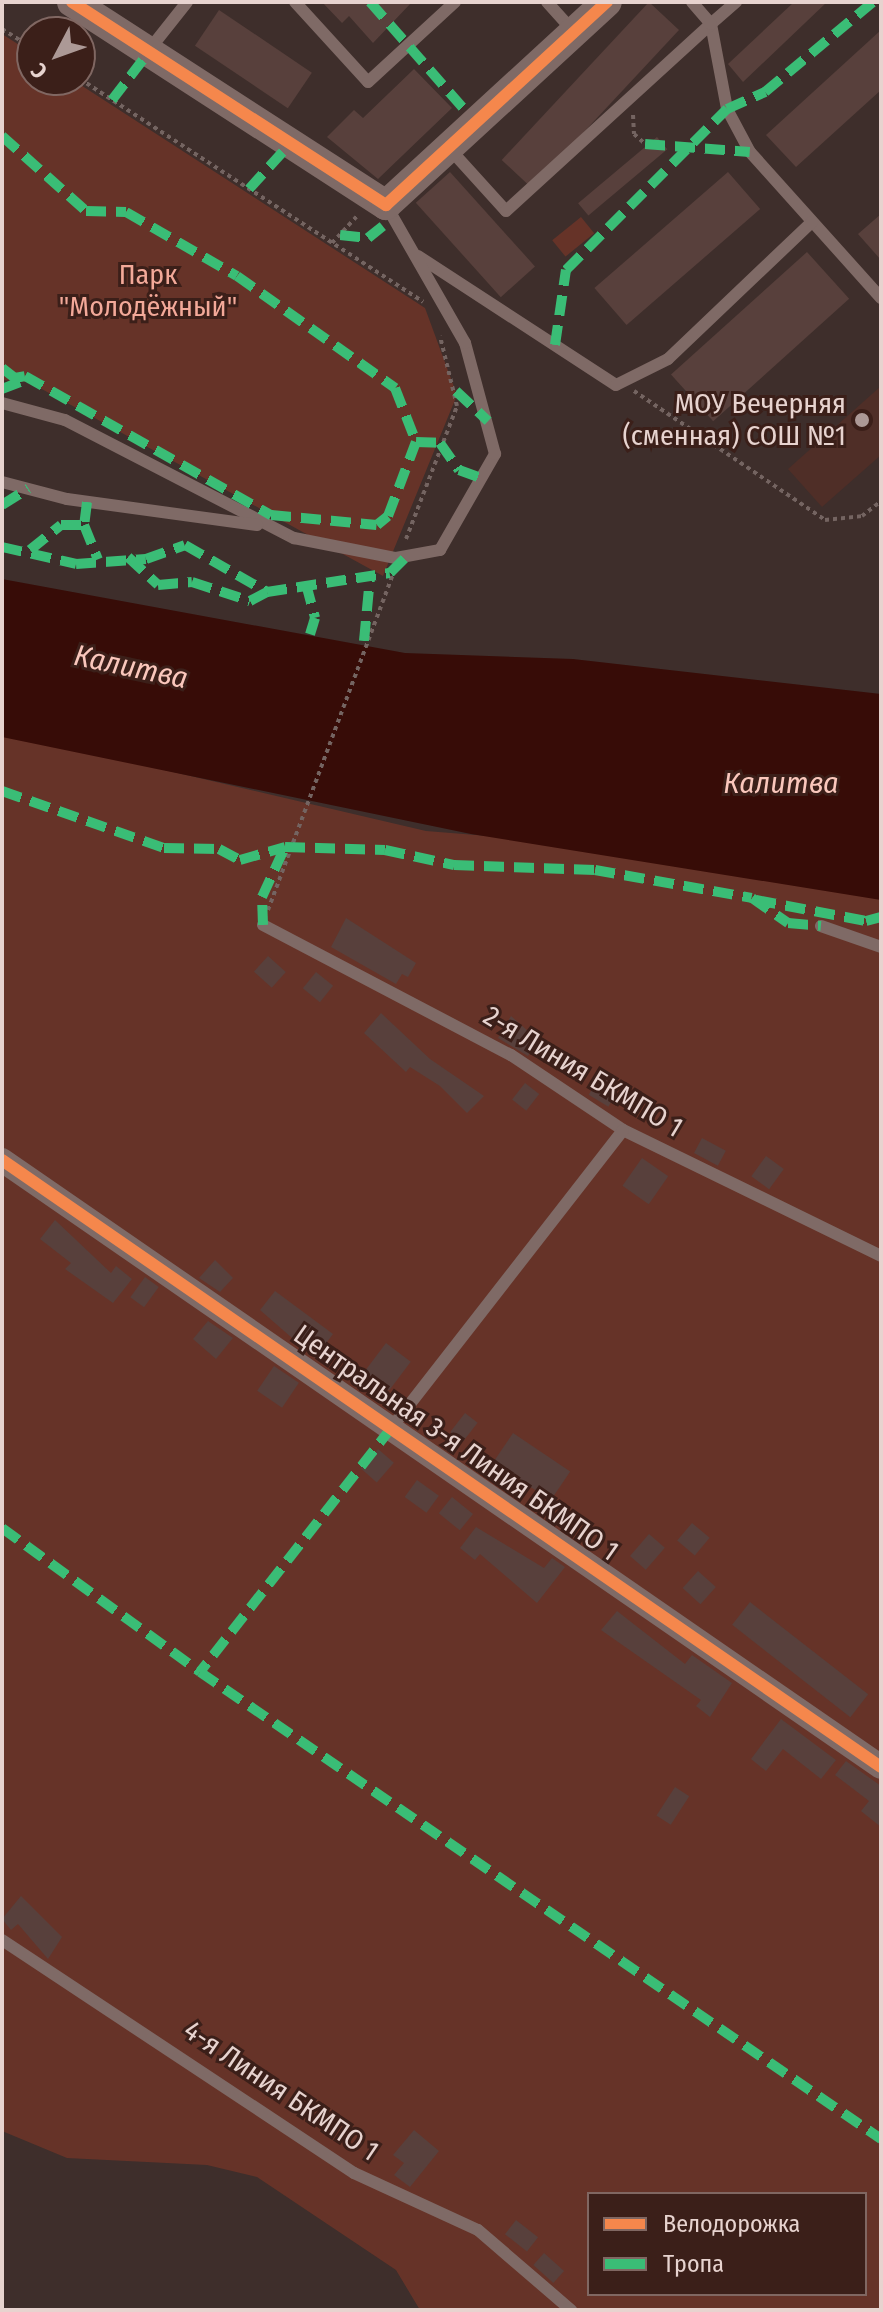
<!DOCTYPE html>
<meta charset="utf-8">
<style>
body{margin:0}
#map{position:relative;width:883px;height:2312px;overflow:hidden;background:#3e2e2b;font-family:"Fira Sans Condensed",sans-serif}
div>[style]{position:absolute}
.built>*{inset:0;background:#4f2e27}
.green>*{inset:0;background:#663328;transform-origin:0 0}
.water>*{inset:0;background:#370c07}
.building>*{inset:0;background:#58403c;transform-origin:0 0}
.path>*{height:4px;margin-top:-2px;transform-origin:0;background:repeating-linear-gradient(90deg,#746461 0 4px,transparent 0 8px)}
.service>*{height:12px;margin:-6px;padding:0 6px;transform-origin:6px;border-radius:6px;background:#7f6a66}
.minor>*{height:24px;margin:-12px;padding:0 12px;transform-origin:12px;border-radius:12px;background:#7f6a66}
.tertiary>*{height:30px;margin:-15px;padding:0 15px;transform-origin:15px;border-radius:15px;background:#7f6a66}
.quiet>*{height:10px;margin-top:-5px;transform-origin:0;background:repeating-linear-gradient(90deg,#3abd76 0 20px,transparent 0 30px)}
.cycleway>*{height:12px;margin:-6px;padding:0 6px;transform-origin:6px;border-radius:6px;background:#f5874c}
.dots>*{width:22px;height:22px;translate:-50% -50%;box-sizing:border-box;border:4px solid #3b1f19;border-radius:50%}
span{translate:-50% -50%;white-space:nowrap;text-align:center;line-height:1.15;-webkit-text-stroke:6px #3b1f19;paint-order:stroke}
.park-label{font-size:28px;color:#f3a999}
.poi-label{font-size:28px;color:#e7d3cf}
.right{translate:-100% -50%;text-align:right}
.street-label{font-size:28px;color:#e7d3cf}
.water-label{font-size:30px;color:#fac7bc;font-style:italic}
.frame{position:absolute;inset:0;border:4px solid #e7d3cf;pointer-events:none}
.legend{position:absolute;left:587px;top:2192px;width:280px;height:104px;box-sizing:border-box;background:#3b1f19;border:2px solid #806762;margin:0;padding:10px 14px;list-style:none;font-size:24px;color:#e7d3cf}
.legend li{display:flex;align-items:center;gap:16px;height:40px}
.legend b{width:40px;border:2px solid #806762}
.north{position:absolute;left:16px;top:16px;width:80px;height:80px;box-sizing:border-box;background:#3b1f19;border:2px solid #806762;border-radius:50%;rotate:229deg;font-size:22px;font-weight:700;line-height:32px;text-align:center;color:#e7d3cf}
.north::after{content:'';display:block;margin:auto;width:28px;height:36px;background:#ac9996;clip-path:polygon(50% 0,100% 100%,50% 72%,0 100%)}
</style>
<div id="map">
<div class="built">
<i style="clip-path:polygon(881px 386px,881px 455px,822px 507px,788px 469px)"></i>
</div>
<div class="green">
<i style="clip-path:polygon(2px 34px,32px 53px,32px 80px,73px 80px,425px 308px,457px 395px,383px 576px,29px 382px,2px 380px)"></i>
<i style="left:581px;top:217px;width:21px;height:37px;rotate:51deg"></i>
<i style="clip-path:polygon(evenodd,2px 732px,426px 831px,610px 846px,881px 885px,881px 2310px,420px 2310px,396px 2270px,257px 2177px,207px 2165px,67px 2158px,2px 2131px,2px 732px,589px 2194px,865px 2194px,865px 2294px,589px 2294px,589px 2194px)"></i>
</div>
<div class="water">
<i style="clip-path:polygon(2px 579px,405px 653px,573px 659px,881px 694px,881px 900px,471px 834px,2px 737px)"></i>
</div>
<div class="building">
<i style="clip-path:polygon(322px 2px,412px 2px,373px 43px,349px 16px,342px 23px)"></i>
<i style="left:649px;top:2px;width:41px;height:216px;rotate:43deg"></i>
<i style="clip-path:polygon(794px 2px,827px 2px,743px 82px,728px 64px)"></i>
<i style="left:219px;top:10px;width:112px;height:43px;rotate:34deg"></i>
<i style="clip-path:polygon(881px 30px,881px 90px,796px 167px,766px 135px)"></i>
<i style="clip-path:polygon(414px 69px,452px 108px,378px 179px,327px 137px,354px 110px,363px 118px)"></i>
<i style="left:657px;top:137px;width:16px;height:103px;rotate:50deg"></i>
<i style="left:450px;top:172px;width:127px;height:46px;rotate:48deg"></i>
<i style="left:728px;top:172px;width:49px;height:177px;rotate:49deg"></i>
<i style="clip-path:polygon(881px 214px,881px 260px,858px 234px)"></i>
<i style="left:807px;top:252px;width:63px;height:183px;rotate:48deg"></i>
<i style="clip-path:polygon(346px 918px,416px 963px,408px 977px,402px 974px,396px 984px,331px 947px)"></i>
<i style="left:268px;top:956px;width:24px;height:21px;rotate:42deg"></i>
<i style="left:316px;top:972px;width:22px;height:21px;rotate:39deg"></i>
<i style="clip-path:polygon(381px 1013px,430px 1059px,484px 1096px,467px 1113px,440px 1086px,410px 1067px,406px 1072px,364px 1033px)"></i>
<i style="clip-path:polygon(511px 1016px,538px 1040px,528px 1056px,498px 1038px)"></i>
<i style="left:600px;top:1076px;width:23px;height:22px;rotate:31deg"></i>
<i style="left:525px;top:1083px;width:18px;height:21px;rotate:38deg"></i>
<i style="left:702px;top:1138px;width:27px;height:17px;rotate:28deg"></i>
<i style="left:766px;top:1156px;width:22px;height:25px;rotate:36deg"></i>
<i style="left:642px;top:1158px;width:32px;height:34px;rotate:35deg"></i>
<i style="clip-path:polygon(55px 1220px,111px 1273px,116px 1266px,132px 1279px,113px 1303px,65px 1269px,71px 1263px,40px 1239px)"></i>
<i style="clip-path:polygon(215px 1260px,233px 1278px,220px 1292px,199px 1278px)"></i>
<i style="left:145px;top:1277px;width:17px;height:25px;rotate:36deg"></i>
<i style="clip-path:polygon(275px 1291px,333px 1334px,315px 1358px,260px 1310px)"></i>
<i style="clip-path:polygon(208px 1321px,233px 1338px,216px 1359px,193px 1339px)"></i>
<i style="left:386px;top:1343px;width:31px;height:36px;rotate:37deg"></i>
<i style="left:274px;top:1366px;width:30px;height:30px;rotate:34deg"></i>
<i style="left:465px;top:1413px;width:16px;height:24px;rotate:38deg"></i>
<i style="left:513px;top:1433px;width:69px;height:35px;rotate:34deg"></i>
<i style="left:378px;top:1449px;width:21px;height:26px;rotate:41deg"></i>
<i style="left:417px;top:1480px;width:27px;height:21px;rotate:36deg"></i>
<i style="left:452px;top:1497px;width:27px;height:21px;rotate:39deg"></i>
<i style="left:692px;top:1523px;width:23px;height:23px;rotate:40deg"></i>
<i style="clip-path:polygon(476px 1527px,544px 1568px,552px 1558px,565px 1567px,537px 1603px,480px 1554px,475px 1560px,460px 1548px)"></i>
<i style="left:649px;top:1534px;width:21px;height:29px;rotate:41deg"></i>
<i style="left:698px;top:1571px;width:24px;height:23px;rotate:42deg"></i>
<i style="left:750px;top:1602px;width:150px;height:29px;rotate:38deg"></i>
<i style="clip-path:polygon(617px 1611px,685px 1664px,692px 1655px,732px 1683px,710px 1717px,696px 1706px,701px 1700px,601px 1630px)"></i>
<i style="clip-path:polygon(781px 1719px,836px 1760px,821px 1779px,783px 1749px,766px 1771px,751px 1759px)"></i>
<i style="clip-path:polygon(846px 1761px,881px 1786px,881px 1827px,861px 1811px,869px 1801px,835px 1775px)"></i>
<i style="left:675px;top:1787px;width:17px;height:34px;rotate:33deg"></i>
<i style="clip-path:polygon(21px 1896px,62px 1937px,48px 1959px,18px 1924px,11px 1930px,2px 1919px)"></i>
<i style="clip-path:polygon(414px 2130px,439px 2151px,410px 2187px,394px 2175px,404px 2163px,393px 2155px)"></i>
<i style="left:516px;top:2220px;width:28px;height:18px;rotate:38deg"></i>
<i style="left:544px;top:2253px;width:27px;height:16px;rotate:42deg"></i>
</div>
<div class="path">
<i style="left:2px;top:29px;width:36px;rotate:32deg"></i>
<i style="left:80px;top:79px;width:409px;rotate:33deg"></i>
<i style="left:633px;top:115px;width:19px;rotate:87deg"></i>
<i style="left:634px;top:134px;width:15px;rotate:42deg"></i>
<i style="left:332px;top:243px;width:38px;rotate:-47deg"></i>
<i style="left:634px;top:391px;width:230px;rotate:34deg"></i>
<i style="left:825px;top:520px;width:37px;rotate:-6deg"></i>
<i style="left:862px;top:516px;width:24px;rotate:-38deg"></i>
<i style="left:406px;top:539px;width:142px;rotate:-69deg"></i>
<i style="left:457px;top:406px;width:72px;rotate:-103.7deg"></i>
<i style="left:268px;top:910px;width:358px;rotate:-69.6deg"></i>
</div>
<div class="service">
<i style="left:295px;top:2px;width:108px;rotate:47.6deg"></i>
<i style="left:368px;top:82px;width:118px;rotate:-42.6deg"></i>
<i style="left:547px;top:2px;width:40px;rotate:48deg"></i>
<i style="left:736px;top:2px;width:33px;rotate:139deg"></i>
<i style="left:711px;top:24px;width:86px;rotate:79.3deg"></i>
<i style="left:727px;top:109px;width:49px;rotate:61.9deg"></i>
<i style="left:750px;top:152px;width:196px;rotate:48.1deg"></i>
<i style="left:149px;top:50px;width:61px;rotate:-51.6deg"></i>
<i style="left:448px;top:147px;width:86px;rotate:47.8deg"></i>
<i style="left:506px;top:211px;width:277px;rotate:-42.4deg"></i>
<i style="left:711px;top:24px;width:29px;rotate:-131deg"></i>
<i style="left:418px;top:256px;width:236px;rotate:33.1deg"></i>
<i style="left:616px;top:385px;width:58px;rotate:-26.6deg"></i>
<i style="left:668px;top:359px;width:199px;rotate:-43.6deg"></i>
<i style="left:2px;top:403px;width:65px;rotate:15.1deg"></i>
<i style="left:65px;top:420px;width:258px;rotate:27.3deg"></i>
<i style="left:294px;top:538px;width:104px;rotate:11.1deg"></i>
<i style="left:396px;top:558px;width:45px;rotate:-10.3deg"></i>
<i style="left:440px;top:550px;width:111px;rotate:-60.2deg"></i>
<i style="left:495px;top:454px;width:115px;rotate:-105.1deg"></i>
<i style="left:465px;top:343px;width:159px;rotate:-119.8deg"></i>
<i style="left:2px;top:482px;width:67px;rotate:14.7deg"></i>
<i style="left:67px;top:499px;width:192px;rotate:7.8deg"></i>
<i style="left:263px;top:925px;width:280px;rotate:27.7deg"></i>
<i style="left:511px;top:1055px;width:135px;rotate:33.8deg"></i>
<i style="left:623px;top:1130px;width:287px;rotate:26deg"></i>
<i style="left:821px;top:926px;width:64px;rotate:19.3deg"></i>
<i style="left:392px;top:1427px;width:376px;rotate:-52.1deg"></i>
<i style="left:2px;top:1940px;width:422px;rotate:33.5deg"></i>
<i style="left:354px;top:2173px;width:136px;rotate:24.7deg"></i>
<i style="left:478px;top:2230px;width:123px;rotate:40.7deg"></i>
</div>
<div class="minor">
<i style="left:2px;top:1160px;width:1068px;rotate:34.63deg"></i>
</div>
<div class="tertiary">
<i style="left:72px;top:2px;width:374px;rotate:32.9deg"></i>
<i style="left:386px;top:205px;width:300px;rotate:-42.6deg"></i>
</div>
<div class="quiet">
<i style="left:370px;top:2px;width:144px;rotate:48.7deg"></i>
<i style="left:112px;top:100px;width:59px;rotate:-52.5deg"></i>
<i style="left:2px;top:136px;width:113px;rotate:41.8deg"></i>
<i style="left:86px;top:211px;width:40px;rotate:1.4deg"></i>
<i style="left:126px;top:212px;width:128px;rotate:30deg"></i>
<i style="left:237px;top:276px;width:194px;rotate:35.3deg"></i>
<i style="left:395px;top:388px;width:58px;rotate:68.7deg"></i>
<i style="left:416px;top:442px;width:24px;rotate:2deg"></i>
<i style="left:440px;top:443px;width:33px;rotate:55deg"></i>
<i style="left:459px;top:470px;width:27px;rotate:20deg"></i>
<i style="left:645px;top:144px;width:105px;rotate:4.4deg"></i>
<i style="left:249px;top:189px;width:58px;rotate:-47.8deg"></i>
<i style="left:340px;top:235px;width:28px;rotate:6deg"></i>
<i style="left:368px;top:238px;width:19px;rotate:-39deg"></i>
<i style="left:555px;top:345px;width:76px;rotate:-81.7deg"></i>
<i style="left:566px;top:270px;width:228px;rotate:-45deg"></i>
<i style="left:727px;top:109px;width:42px;rotate:-24.1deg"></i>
<i style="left:765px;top:92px;width:141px;rotate:-39.8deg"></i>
<i style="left:2px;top:368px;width:23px;rotate:38deg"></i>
<i style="left:20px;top:382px;width:19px;rotate:159deg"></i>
<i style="left:15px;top:378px;width:10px;rotate:-11deg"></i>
<i style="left:25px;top:376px;width:283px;rotate:29.5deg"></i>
<i style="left:271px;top:515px;width:106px;rotate:5.4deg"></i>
<i style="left:377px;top:525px;width:14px;rotate:-39deg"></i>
<i style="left:388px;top:516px;width:79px;rotate:-69.3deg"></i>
<i style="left:456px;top:391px;width:44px;rotate:43.2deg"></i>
<i style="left:87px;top:502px;width:23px;rotate:97deg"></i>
<i style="left:84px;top:525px;width:37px;rotate:68deg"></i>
<i style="left:2px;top:505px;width:31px;rotate:-32deg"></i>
<i style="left:2px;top:547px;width:76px;rotate:12.9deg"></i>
<i style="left:76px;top:564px;width:70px;rotate:-4.1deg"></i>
<i style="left:146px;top:559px;width:41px;rotate:-19.7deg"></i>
<i style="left:185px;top:545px;width:95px;rotate:29.8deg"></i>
<i style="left:267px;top:592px;width:124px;rotate:-8.8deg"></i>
<i style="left:390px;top:573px;width:24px;rotate:-45deg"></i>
<i style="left:30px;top:550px;width:40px;rotate:-39deg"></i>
<i style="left:61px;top:525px;width:23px"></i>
<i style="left:128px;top:557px;width:41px;rotate:43deg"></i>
<i style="left:158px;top:585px;width:34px;rotate:-5deg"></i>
<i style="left:192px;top:582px;width:61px;rotate:18.1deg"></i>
<i style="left:250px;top:601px;width:19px;rotate:-28deg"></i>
<i style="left:306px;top:584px;width:35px;rotate:75deg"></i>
<i style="left:315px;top:618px;width:17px;rotate:107deg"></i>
<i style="left:364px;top:641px;width:63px;rotate:-84.6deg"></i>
<i style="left:2px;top:791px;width:172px;rotate:19.4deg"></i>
<i style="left:164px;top:848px;width:55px;rotate:1deg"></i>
<i style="left:219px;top:849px;width:24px;rotate:28deg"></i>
<i style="left:240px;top:860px;width:47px;rotate:-16.1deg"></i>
<i style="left:285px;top:847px;width:100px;rotate:1.7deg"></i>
<i style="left:385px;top:850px;width:71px;rotate:12.3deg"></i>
<i style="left:454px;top:865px;width:141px;rotate:2deg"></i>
<i style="left:595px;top:870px;width:159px;rotate:10.1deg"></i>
<i style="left:752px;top:898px;width:44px;rotate:34.8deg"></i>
<i style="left:788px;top:923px;width:33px;rotate:5deg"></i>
<i style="left:756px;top:900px;width:112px;rotate:10.8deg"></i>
<i style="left:866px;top:921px;width:16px;rotate:-15deg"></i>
<i style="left:263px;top:925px;width:28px;rotate:-92deg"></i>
<i style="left:262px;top:897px;width:55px;rotate:-65.3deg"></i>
<i style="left:392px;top:1427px;width:311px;rotate:128.1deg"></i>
<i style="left:200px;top:1672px;width:826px;rotate:34.44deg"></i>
<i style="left:2px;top:1528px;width:245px;rotate:36deg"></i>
</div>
<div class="cycleway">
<i style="left:72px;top:2px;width:374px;rotate:32.9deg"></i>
<i style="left:386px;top:205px;width:300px;rotate:-42.6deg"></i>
<i style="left:2px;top:1160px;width:1068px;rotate:34.63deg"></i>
</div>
<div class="dots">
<i style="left:862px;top:420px;background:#ac9996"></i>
</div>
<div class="park-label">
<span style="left:148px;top:291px">Парк<br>"Молодёжный"</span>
</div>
<div class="poi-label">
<span class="right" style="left:846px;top:420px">МОУ Вечерняя<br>(сменная) СОШ №1</span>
</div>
<div class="street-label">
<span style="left:583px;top:1072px;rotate:31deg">2-я Линия БКМПО 1</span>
<span style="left:456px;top:1443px;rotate:35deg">Центральная 3-я Линия БКМПО 1</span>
<span style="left:281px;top:2091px;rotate:34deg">4-я Линия БКМПО 1</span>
</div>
<div class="water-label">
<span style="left:131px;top:667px;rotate:12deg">Калитва</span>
<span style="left:781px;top:783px">Калитва</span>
</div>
<div class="frame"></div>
<ul class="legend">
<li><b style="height:10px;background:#f5874c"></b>Велодорожка</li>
<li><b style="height:10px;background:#3abd76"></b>Тропа</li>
</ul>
<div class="north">С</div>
</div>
